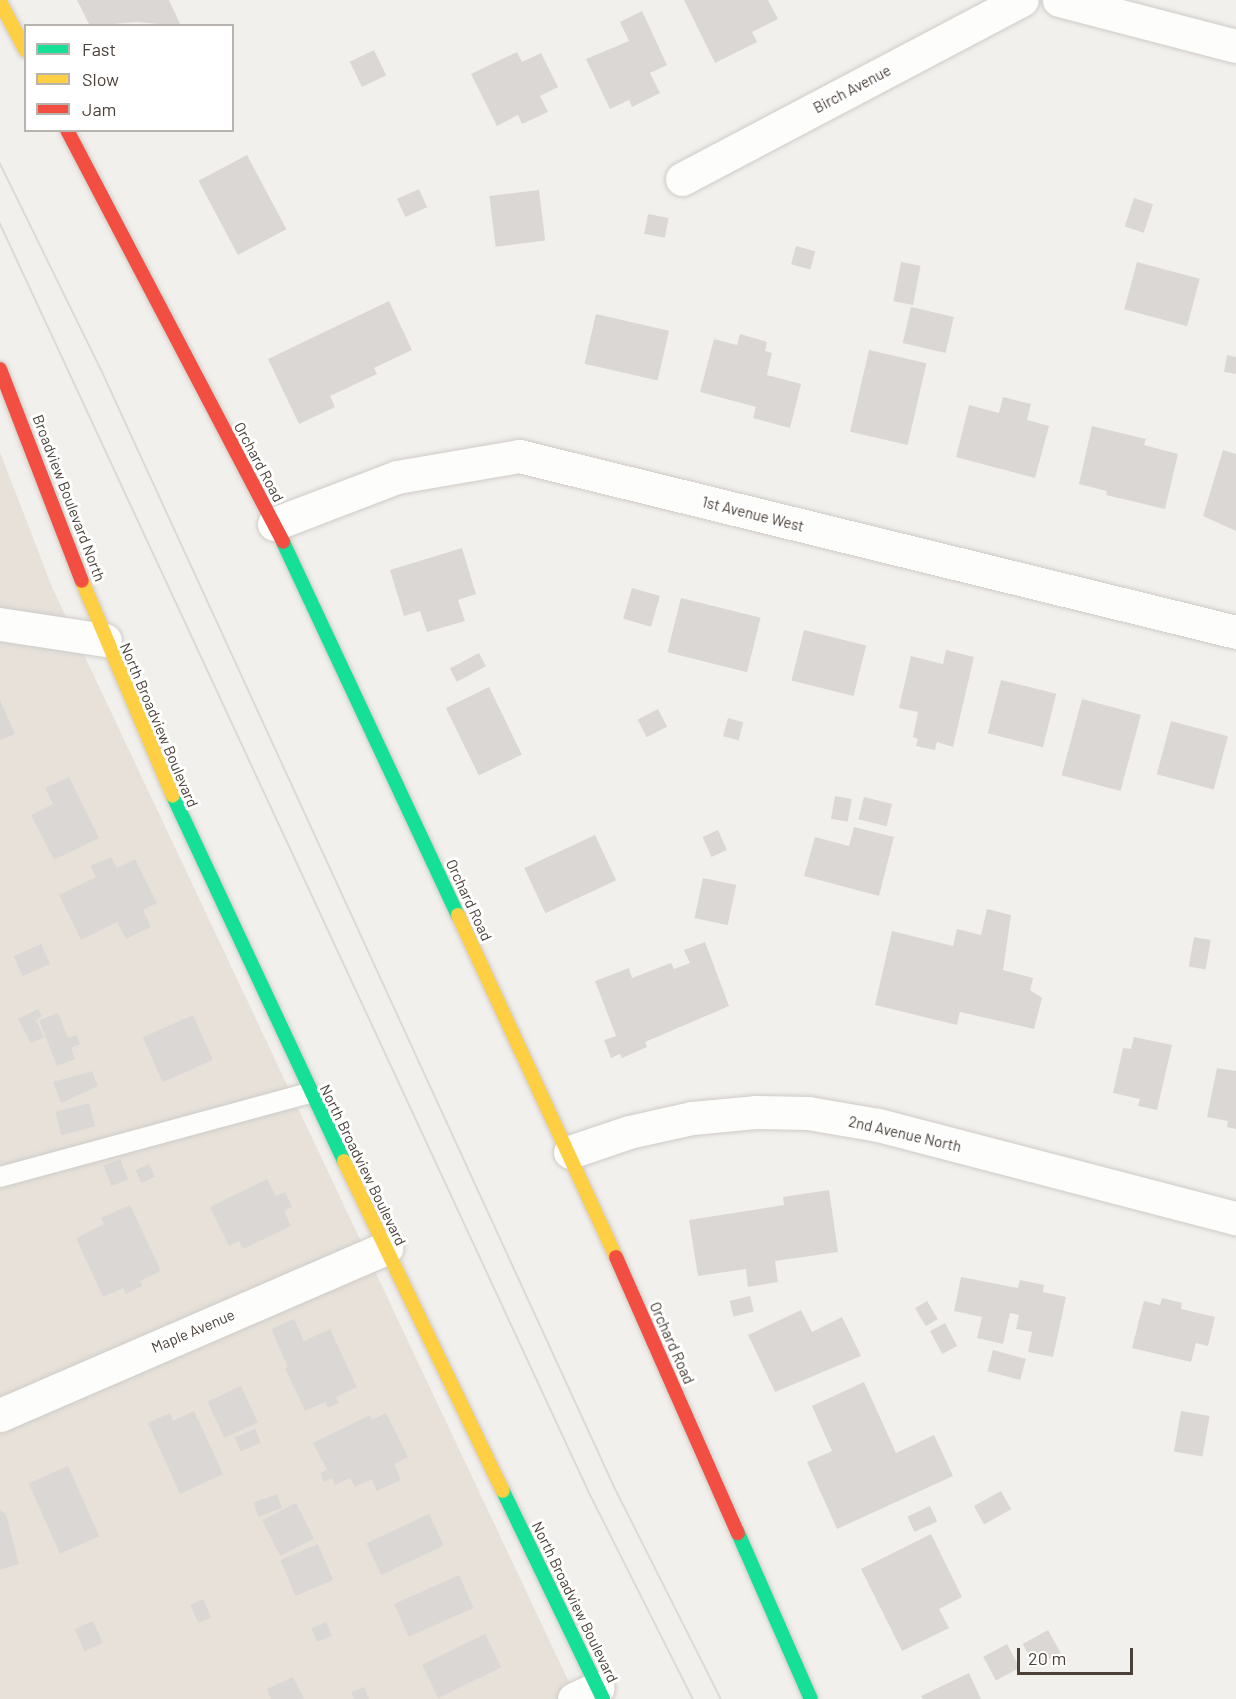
<!DOCTYPE html>
<style>
body{margin:0}
#map{position:relative;width:1236px;height:1699px;overflow:hidden;background:#f2f0ed;font-family:Barlow,sans-serif}
div>[style]{position:absolute}
.residential>*{inset:0;background:#e7e1da}
.building>*{inset:0;background:#dbd7d4;transform-origin:0 0}
.roads{filter:drop-shadow(0 0 2px #cecbc7) drop-shadow(0 0 2px #cecbc7)}
.lane>*{height:20px;margin:-10px;padding:0 10px;transform-origin:10px;border-radius:10px;background:#fdfdfc}
.street>*{height:33px;margin:-16.5px;padding:0 16.5px;transform-origin:16.5px;border-radius:16.5px;background:#fdfdfc}
.fast>*{height:14px;margin:-7px;padding:0 7px;transform-origin:7px;border-radius:7px;background:#16e098}
.slow>*{height:14px;margin:-7px;padding:0 7px;transform-origin:7px;border-radius:7px;background:#ffcf43}
.jam>*{height:14px;margin:-7px;padding:0 7px;transform-origin:7px;border-radius:7px;background:#f24e42}
.tram>*{height:1.5px;margin:-0.75px;padding:0 0.75px;transform-origin:0.75px;border-radius:0.75px;background:#dadad9}
span{translate:-50% -50%;white-space:nowrap;text-align:center;line-height:1.15;-webkit-text-stroke:6px #fff;paint-order:stroke}
.street-label{font-size:15px;color:#4a4038}
.legend{position:absolute;left:24px;top:24px;width:210px;height:108px;box-sizing:border-box;background:#fff;border:2px solid #b7b3af;margin:0;padding:8px 10px;list-style:none;font-size:18px;color:#4a4038}
.legend li{display:flex;align-items:center;gap:12px;height:30px}
.legend b{width:30px;border:2px solid #b7b3af}
.scale{position:absolute;left:1017px;top:1648px;width:116px;height:27px;box-sizing:border-box;border:3px solid #4a4038;border-top:0;padding-left:8px;font-size:18px;line-height:21px;white-space:nowrap;color:#4a4038;-webkit-text-stroke:4px #fff;paint-order:stroke}
</style>
<div id="map">
<div class="residential">
<i style="clip-path:polygon(0 452px,52px 587px,577px 1699px,0 1699px)"></i>
</div>
<div class="building">
<i style="clip-path:polygon(77px 0,169px 0,181px 26px,137px 22px,90px 26px)"></i>
<i style="clip-path:polygon(684px 0,768px 0,778px 19px,752px 32px,757px 42px,715px 63px)"></i>
<i style="clip-path:polygon(642px 11px,667px 65px,650px 73px,660px 93px,632px 107px,629px 100px,610px 109px,586px 59px,629px 41px,620px 22px)"></i>
<i style="left:374px;top:50px;width:28px;height:27px;rotate:64deg"></i>
<i style="clip-path:polygon(517px 52px,522px 62px,541px 53px,558px 87px,540px 96px,548px 112px,522px 124px,518px 115px,497px 126px,471px 74px)"></i>
<i style="left:247px;top:155px;width:84px;height:55px;rotate:62deg"></i>
<i style="left:419px;top:189px;width:20px;height:24px;rotate:66deg"></i>
<i style="left:539px;top:190px;width:51px;height:50px;rotate:83deg"></i>
<i style="left:1134px;top:198px;width:20px;height:30px;rotate:18deg"></i>
<i style="left:648px;top:214px;width:21px;height:20px;rotate:11deg"></i>
<i style="left:796px;top:246px;width:20px;height:19px;rotate:15deg"></i>
<i style="left:901px;top:262px;width:20px;height:40px;rotate:11deg"></i>
<i style="left:1137px;top:262px;width:65px;height:49px;rotate:15deg"></i>
<i style="clip-path:polygon(389px 301px,412px 350px,374px 368px,377px 374px,330px 396px,335px 407px,299px 424px,268px 359px)"></i>
<i style="left:911px;top:307px;width:44px;height:37px;rotate:13deg"></i>
<i style="left:596px;top:314px;width:75px;height:51px;rotate:13deg"></i>
<i style="clip-path:polygon(740px 334px,767px 342px,765px 351px,772px 353px,767px 375px,801px 384px,790px 428px,753px 418px,756px 407px,700px 392px,714px 339px,737px 345px)"></i>
<i style="left:869px;top:350px;width:59px;height:84px;rotate:13deg"></i>
<i style="clip-path:polygon(1227px 355px,1236px 357px,1236px 374px,1224px 372px)"></i>
<i style="clip-path:polygon(1003px 397px,1031px 404px,1027px 420px,1049px 426px,1035px 478px,956px 457px,969px 405px,999px 413px)"></i>
<i style="clip-path:polygon(1092px 426px,1146px 439px,1144px 445px,1178px 454px,1165px 509px,1106px 495px,1107px 491px,1079px 484px)"></i>
<i style="clip-path:polygon(1223px 450px,1236px 454px,1236px 531px,1203px 516px)"></i>
<i style="clip-path:polygon(462px 548px,476px 594px,458px 600px,465px 621px,427px 632px,420px 611px,404px 616px,390px 570px)"></i>
<i style="left:632px;top:588px;width:29px;height:32px;rotate:16deg"></i>
<i style="left:681px;top:598px;width:82px;height:56px;rotate:14deg"></i>
<i style="left:804px;top:630px;width:64px;height:52px;rotate:14deg"></i>
<i style="clip-path:polygon(946px 650px,974px 657px,953px 747px,937px 742px,935px 750px,916px 746px,918px 739px,913px 737px,918px 712px,899px 708px,911px 656px,943px 664px)"></i>
<i style="left:479px;top:653px;width:15px;height:33px;rotate:62deg"></i>
<i style="left:1001px;top:680px;width:57px;height:55px;rotate:14deg"></i>
<i style="left:489px;top:687px;width:75px;height:48px;rotate:64deg"></i>
<i style="left:1082px;top:699px;width:61px;height:79px;rotate:15deg"></i>
<i style="clip-path:polygon(0 700px,15px 734px,0 740px)"></i>
<i style="left:658px;top:709px;width:20px;height:23px;rotate:63deg"></i>
<i style="left:728px;top:718px;width:16px;height:19px;rotate:15deg"></i>
<i style="left:1171px;top:721px;width:59px;height:55px;rotate:15deg"></i>
<i style="clip-path:polygon(69px 777px,99px 838px,54px 860px,31px 815px,53px 804px,45px 788px)"></i>
<i style="left:835px;top:796px;width:17px;height:23px;rotate:10deg"></i>
<i style="left:864px;top:797px;width:29px;height:23px;rotate:14deg"></i>
<i style="clip-path:polygon(854px 827px,894px 837px,879px 896px,804px 876px,815px 837px,849px 846px)"></i>
<i style="left:718px;top:830px;width:22px;height:17px;rotate:66deg"></i>
<i style="left:595px;top:835px;width:50px;height:78px;rotate:65deg"></i>
<i style="clip-path:polygon(111px 857px,117px 868px,135px 859px,157px 903px,143px 910px,151px 927px,126px 939px,117px 922px,81px 940px,59px 895px,96px 877px,90px 866px)"></i>
<i style="left:703px;top:878px;width:34px;height:41px;rotate:12deg"></i>
<i style="clip-path:polygon(987px 909px,1011px 915px,1003px 970px,1033px 978px,1030px 990px,1042px 998px,1034px 1029px,960px 1012px,957px 1025px,875px 1005px,892px 931px,953px 946px,957px 929px,981px 935px)"></i>
<i style="left:1194px;top:937px;width:17px;height:30px;rotate:10deg"></i>
<i style="clip-path:polygon(705px 942px,729px 1006px,645px 1042px,647px 1047px,622px 1058px,620px 1054px,611px 1058px,604px 1040px,616px 1036px,595px 981px,629px 968px,632px 978px,671px 963px,674px 969px,690px 963px,684px 950px)"></i>
<i style="left:41px;top:944px;width:22px;height:30px;rotate:66deg"></i>
<i style="clip-path:polygon(38px 1009px,42px 1016px,36px 1020px,44px 1037px,31px 1043px,18px 1019px)"></i>
<i style="clip-path:polygon(58px 1013px,68px 1038px,76px 1035px,80px 1044px,71px 1048px,75px 1059px,57px 1066px,39px 1020px)"></i>
<i style="left:193px;top:1015px;width:49px;height:55px;rotate:66deg"></i>
<i style="clip-path:polygon(1134px 1037px,1172px 1045px,1157px 1110px,1138px 1106px,1140px 1099px,1113px 1093px,1123px 1048px,1131px 1049px)"></i>
<i style="clip-path:polygon(1217px 1068px,1236px 1071px,1236px 1129px,1227px 1127px,1228px 1121px,1207px 1117px)"></i>
<i style="clip-path:polygon(92px 1071px,98px 1086px,61px 1103px,53px 1082px)"></i>
<i style="left:89px;top:1103px;width:24px;height:35px;rotate:75deg"></i>
<i style="left:120px;top:1159px;width:22px;height:18px;rotate:68deg"></i>
<i style="left:149px;top:1164px;width:14px;height:15px;rotate:65deg"></i>
<i style="clip-path:polygon(267px 1179px,276px 1196px,285px 1192px,290px 1202px,292px 1207px,284px 1211px,291px 1226px,243px 1249px,239px 1241px,229px 1246px,210px 1207px)"></i>
<i style="clip-path:polygon(829px 1190px,838px 1252px,775px 1261px,778px 1282px,748px 1287px,746px 1269px,698px 1276px,689px 1220px,784px 1205px,783px 1197px)"></i>
<i style="clip-path:polygon(130px 1205px,161px 1271px,140px 1281px,142px 1286px,126px 1294px,123px 1288px,103px 1297px,76px 1238px,104px 1224px,101px 1218px)"></i>
<i style="clip-path:polygon(961px 1277px,1018px 1288px,1020px 1280px,1044px 1285px,1043px 1292px,1066px 1297px,1053px 1357px,1028px 1352px,1032px 1332px,1016px 1329px,1019px 1315px,1010px 1313px,1003px 1344px,977px 1338px,982px 1317px,954px 1311px)"></i>
<i style="left:750px;top:1296px;width:16px;height:21px;rotate:76deg"></i>
<i style="clip-path:polygon(1162px 1298px,1182px 1303px,1181px 1309px,1215px 1317px,1208px 1346px,1196px 1343px,1191px 1362px,1132px 1348px,1144px 1301px,1160px 1305px)"></i>
<i style="left:927px;top:1301px;width:21px;height:14px;rotate:59deg"></i>
<i style="clip-path:polygon(801px 1310px,812px 1332px,842px 1317px,861px 1356px,775px 1392px,748px 1335px)"></i>
<i style="clip-path:polygon(294px 1319px,304px 1341px,330px 1329px,357px 1387px,336px 1397px,339px 1403px,328px 1408px,325px 1402px,305px 1411px,285px 1368px,288px 1367px,271px 1329px)"></i>
<i style="left:945px;top:1323px;width:26px;height:17px;rotate:62deg"></i>
<i style="left:993px;top:1350px;width:34px;height:22px;rotate:15deg"></i>
<i style="clip-path:polygon(864px 1382px,896px 1453px,934px 1435px,953px 1476px,837px 1529px,807px 1462px,832px 1451px,812px 1406px)"></i>
<i style="left:241px;top:1386px;width:40px;height:37px;rotate:65deg"></i>
<i style="clip-path:polygon(194px 1411px,223px 1474px,180px 1494px,148px 1423px,170px 1413px,173px 1421px)"></i>
<i style="left:1181px;top:1411px;width:29px;height:41px;rotate:10deg"></i>
<i style="clip-path:polygon(386px 1413px,408px 1457px,394px 1464px,401px 1480px,377px 1491px,372px 1479px,355px 1487px,350px 1478px,335px 1485px,332px 1478px,324px 1482px,320px 1473px,327px 1470px,313px 1443px,370px 1415px,372px 1420px)"></i>
<i style="left:255px;top:1429px;width:15px;height:22px;rotate:67deg"></i>
<i style="left:68px;top:1466px;width:77px;height:43px;rotate:66deg"></i>
<i style="left:1001px;top:1491px;width:21px;height:31px;rotate:61deg"></i>
<i style="left:277px;top:1494px;width:15px;height:25px;rotate:70deg"></i>
<i style="left:296px;top:1503px;width:40px;height:38px;rotate:63deg"></i>
<i style="left:930px;top:1506px;width:17px;height:25px;rotate:65deg"></i>
<i style="clip-path:polygon(0 1510px,6px 1514px,19px 1564px,0 1570px)"></i>
<i style="left:429px;top:1514px;width:35px;height:69px;rotate:65deg"></i>
<i style="clip-path:polygon(931px 1534px,962px 1597px,939px 1609px,949px 1628px,902px 1651px,861px 1569px)"></i>
<i style="left:318px;top:1544px;width:39px;height:41px;rotate:67deg"></i>
<i style="left:459px;top:1575px;width:36px;height:71px;rotate:66deg"></i>
<i style="left:203px;top:1599px;width:20px;height:14px;rotate:66deg"></i>
<i style="left:93px;top:1621px;width:24px;height:20px;rotate:66deg"></i>
<i style="left:326px;top:1622px;width:15px;height:16px;rotate:67deg"></i>
<i style="left:1048px;top:1630px;width:26px;height:29px;rotate:61deg"></i>
<i style="left:485px;top:1634px;width:37px;height:70px;rotate:64deg"></i>
<i style="left:1007px;top:1644px;width:27px;height:27px;rotate:62deg"></i>
<i style="clip-path:polygon(969px 1673px,981px 1699px,923px 1699px,921px 1696px)"></i>
<i style="clip-path:polygon(293px 1677px,304px 1699px,271px 1699px,267px 1689px)"></i>
<i style="clip-path:polygon(364px 1687px,369px 1699px,354px 1699px,351px 1692px)"></i>
</div>
<div class="roads">
<div class="lane">
<i style="left:0;top:1177px;width:320px;rotate:-15.2deg"></i>
</div>
<div class="street">
<i style="left:1059px;top:0;width:183px;rotate:14.6deg"></i>
<i style="left:682px;top:179px;width:384px;rotate:-27.8deg"></i>
<i style="left:274px;top:524px;width:132px;rotate:-20.9deg"></i>
<i style="left:397px;top:477px;width:124px;rotate:-9.8deg"></i>
<i style="left:519px;top:456px;width:738px;rotate:13.79deg"></i>
<i style="left:0;top:624px;width:106px;rotate:8.7deg"></i>
<i style="left:570px;top:1152px;width:62px;rotate:-18.7deg"></i>
<i style="left:629px;top:1132px;width:65px;rotate:-12.5deg"></i>
<i style="left:692px;top:1118px;width:63px;rotate:-5.4deg"></i>
<i style="left:755px;top:1112px;width:53px;rotate:1.1deg"></i>
<i style="left:808px;top:1113px;width:71px;rotate:9.7deg"></i>
<i style="left:878px;top:1125px;width:370px;rotate:14.6deg"></i>
<i style="left:0;top:1415px;width:421px;rotate:-23.4deg"></i>
<i style="left:574px;top:1699px;width:26px;rotate:-25deg"></i>
</div>
<div class="fast">
<i style="left:283px;top:542px;width:412px;rotate:64.9deg"></i>
<i style="left:173px;top:796px;width:403px;rotate:64.9deg"></i>
<i style="left:503px;top:1491px;width:231px;rotate:64.3deg"></i>
<i style="left:738px;top:1533px;width:181px;rotate:66.3deg"></i>
</div>
<div class="slow">
<i style="left:0;top:2px;width:55px;rotate:62deg"></i>
<i style="left:82px;top:581px;width:233px;rotate:67.1deg"></i>
<i style="left:458px;top:915px;width:377px;rotate:65.2deg"></i>
<i style="left:344px;top:1161px;width:366px;rotate:64.3deg"></i>
</div>
<div class="jam">
<i style="left:67px;top:130px;width:465px;rotate:62.3deg"></i>
<i style="left:0;top:369px;width:227px;rotate:68.9deg"></i>
<i style="left:616px;top:1257px;width:302px;rotate:66.2deg"></i>
</div>
</div>
<div class="tram">
<i style="left:0;top:163px;width:229px;rotate:63.9deg"></i>
<i style="left:101px;top:369px;width:1231px;rotate:65.33deg"></i>
<i style="left:615px;top:1488px;width:236px;rotate:63.3deg"></i>
<i style="left:0;top:223px;width:1403px;rotate:65.1deg"></i>
<i style="left:591px;top:1496px;width:227px;rotate:63.3deg"></i>
</div>
<div class="street-label">
<span style="left:852px;top:89px;rotate:-28deg">Birch Avenue</span>
<span style="left:259px;top:462px;rotate:62deg">Orchard Road</span>
<span style="left:69px;top:498px;rotate:69deg">Broadview Boulevard North</span>
<span style="left:753px;top:514px;rotate:14deg">1st Avenue West</span>
<span style="left:159px;top:725px;rotate:67deg">North Broadview Boulevard</span>
<span style="left:469px;top:900px;rotate:65deg">Orchard Road</span>
<span style="left:905px;top:1134px;rotate:13deg">2nd Avenue North</span>
<span style="left:363px;top:1165px;rotate:64deg">North Broadview Boulevard</span>
<span style="left:193px;top:1331px;rotate:-23deg">Maple Avenue</span>
<span style="left:672px;top:1343px;rotate:66deg">Orchard Road</span>
<span style="left:575px;top:1602px;rotate:64deg">North Broadview Boulevard</span>
</div>
<ul class="legend">
<li><b style="height:8px;background:#16e098"></b>Fast</li>
<li><b style="height:8px;background:#ffcf43"></b>Slow</li>
<li><b style="height:8px;background:#f24e42"></b>Jam</li>
</ul>
<div class="scale">20 m</div>
</div>
